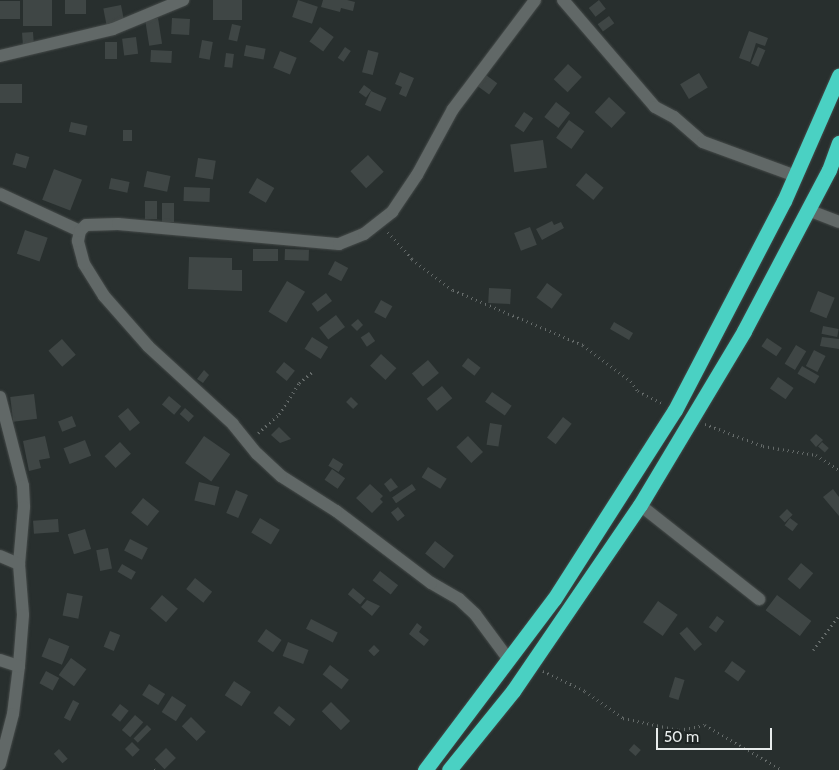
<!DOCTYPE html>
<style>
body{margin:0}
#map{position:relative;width:839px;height:770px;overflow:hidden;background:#282f2e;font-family:Cabin,sans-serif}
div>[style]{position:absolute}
.building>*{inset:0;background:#3f4645;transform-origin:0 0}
.path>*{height:2.5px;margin-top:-1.25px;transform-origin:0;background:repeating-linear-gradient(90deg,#656b6a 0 1px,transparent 0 5px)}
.roads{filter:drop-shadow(0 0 1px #454a49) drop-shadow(0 0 1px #454a49)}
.minor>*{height:12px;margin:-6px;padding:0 6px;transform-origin:6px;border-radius:6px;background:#616867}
.highway>*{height:15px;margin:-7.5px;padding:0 7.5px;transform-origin:7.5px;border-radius:7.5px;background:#4ad1c3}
span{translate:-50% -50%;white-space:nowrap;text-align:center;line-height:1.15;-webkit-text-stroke:4px #1f2524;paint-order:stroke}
.scale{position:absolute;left:656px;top:728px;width:116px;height:22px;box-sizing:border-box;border:2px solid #e8ecec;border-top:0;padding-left:6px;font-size:15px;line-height:18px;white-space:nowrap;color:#e8ecec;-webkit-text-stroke:4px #1f2524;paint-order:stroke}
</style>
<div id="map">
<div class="building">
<i style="left:23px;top:0;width:29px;height:26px"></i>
<i style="left:65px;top:0;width:21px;height:14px"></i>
<i style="left:213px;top:0;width:29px;height:20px"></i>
<i style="left:298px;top:0;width:21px;height:18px;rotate:19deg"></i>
<i style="clip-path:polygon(323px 0,347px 0,355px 2px,353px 11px,341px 8px,340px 12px,321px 7px)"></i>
<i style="left:599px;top:0;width:11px;height:13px;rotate:52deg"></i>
<i style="left:0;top:1px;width:20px;height:18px"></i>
<i style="left:121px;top:5px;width:16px;height:18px;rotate:79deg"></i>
<i style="left:609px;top:16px;width:9px;height:14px;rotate:54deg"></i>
<i style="left:158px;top:18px;width:26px;height:13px;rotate:81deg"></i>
<i style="left:172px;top:18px;width:18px;height:16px;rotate:3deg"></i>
<i style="left:232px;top:24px;width:9px;height:16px;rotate:13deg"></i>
<i style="left:320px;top:27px;width:17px;height:18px;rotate:36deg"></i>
<i style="clip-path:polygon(749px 31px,768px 38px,765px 46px,756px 43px,750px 62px,739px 58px)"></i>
<i style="left:33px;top:32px;width:14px;height:11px;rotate:86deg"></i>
<i style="left:136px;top:37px;width:17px;height:14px;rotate:83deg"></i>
<i style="left:202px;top:40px;width:11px;height:18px;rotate:10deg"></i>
<i style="left:105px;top:42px;width:12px;height:17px"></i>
<i style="left:246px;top:45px;width:20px;height:11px;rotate:11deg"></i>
<i style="left:345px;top:47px;width:7px;height:13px;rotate:34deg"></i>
<i style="left:758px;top:47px;width:8px;height:18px;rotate:23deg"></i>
<i style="left:151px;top:50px;width:21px;height:12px;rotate:3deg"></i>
<i style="left:368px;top:50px;width:11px;height:23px;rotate:15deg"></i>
<i style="left:280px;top:51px;width:18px;height:18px;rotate:22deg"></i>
<i style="left:226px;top:53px;width:8px;height:14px;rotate:7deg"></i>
<i style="left:568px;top:64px;width:19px;height:21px;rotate:43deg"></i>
<i style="clip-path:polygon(400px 72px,414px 78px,406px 97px,399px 94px,402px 87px,395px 84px)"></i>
<i style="left:699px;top:73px;width:17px;height:22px;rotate:59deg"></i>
<i style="left:486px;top:75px;width:14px;height:14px;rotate:36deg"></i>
<i style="left:0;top:84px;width:22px;height:19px"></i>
<i style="left:364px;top:85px;width:9px;height:9px;rotate:36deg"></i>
<i style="left:371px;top:91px;width:17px;height:15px;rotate:24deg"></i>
<i style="left:609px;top:97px;width:23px;height:21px;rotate:43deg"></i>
<i style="left:556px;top:102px;width:18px;height:19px;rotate:38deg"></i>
<i style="left:524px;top:112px;width:11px;height:17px;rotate:34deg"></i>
<i style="left:569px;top:120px;width:19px;height:22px;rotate:36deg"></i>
<i style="left:71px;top:122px;width:17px;height:10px;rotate:13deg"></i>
<i style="left:123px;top:130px;width:9px;height:11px"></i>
<i style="left:543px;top:140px;width:28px;height:33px;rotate:82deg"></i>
<i style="left:16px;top:153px;width:14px;height:12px;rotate:17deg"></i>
<i style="left:368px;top:155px;width:23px;height:24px;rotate:47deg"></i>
<i style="left:198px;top:158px;width:18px;height:19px;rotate:9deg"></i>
<i style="left:54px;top:169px;width:30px;height:33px;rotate:21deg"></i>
<i style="left:147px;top:171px;width:24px;height:16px;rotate:12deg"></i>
<i style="left:586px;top:173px;width:23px;height:16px;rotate:40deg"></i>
<i style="left:111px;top:178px;width:19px;height:11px;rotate:12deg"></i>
<i style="left:257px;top:178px;width:20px;height:17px;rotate:30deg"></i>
<i style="left:184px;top:187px;width:26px;height:14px;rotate:2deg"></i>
<i style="left:145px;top:201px;width:12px;height:18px"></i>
<i style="left:162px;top:203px;width:12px;height:19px"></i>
<i style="clip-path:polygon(552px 221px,554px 225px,561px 222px,564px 228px,542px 240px,536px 229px)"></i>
<i style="left:530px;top:227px;width:19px;height:17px;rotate:69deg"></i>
<i style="left:25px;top:230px;width:24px;height:25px;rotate:19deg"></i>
<i style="left:278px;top:249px;width:12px;height:25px;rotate:90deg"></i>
<i style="left:285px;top:249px;width:24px;height:11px;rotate:2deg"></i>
<i style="clip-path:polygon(189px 257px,232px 258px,232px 270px,242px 270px,242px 291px,188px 289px)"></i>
<i style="left:335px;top:261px;width:15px;height:15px;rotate:28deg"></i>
<i style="left:287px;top:281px;width:21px;height:36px;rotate:31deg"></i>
<i style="left:547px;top:283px;width:19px;height:18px;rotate:36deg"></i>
<i style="left:489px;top:288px;width:22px;height:15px;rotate:3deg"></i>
<i style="left:818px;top:291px;width:18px;height:22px;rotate:22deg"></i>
<i style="left:326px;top:293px;width:10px;height:18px;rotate:53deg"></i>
<i style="left:381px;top:300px;width:13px;height:14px;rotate:29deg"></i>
<i style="left:336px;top:315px;width:15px;height:21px;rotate:53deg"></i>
<i style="clip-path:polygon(358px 319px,363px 325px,357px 331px,351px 325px)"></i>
<i style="left:614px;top:322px;width:22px;height:8px;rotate:30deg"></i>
<i style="left:823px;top:326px;width:16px;height:8px;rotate:11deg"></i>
<i style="left:369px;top:332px;width:11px;height:10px;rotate:56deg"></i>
<i style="left:312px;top:337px;width:19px;height:14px;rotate:32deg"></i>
<i style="clip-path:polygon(822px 337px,839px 339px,839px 349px,820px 346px)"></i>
<i style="left:767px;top:338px;width:18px;height:10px;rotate:34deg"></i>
<i style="left:62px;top:339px;width:21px;height:18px;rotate:49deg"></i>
<i style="left:796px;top:345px;width:12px;height:22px;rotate:31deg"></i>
<i style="left:814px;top:350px;width:13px;height:18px;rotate:27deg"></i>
<i style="left:381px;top:354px;width:21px;height:16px;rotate:43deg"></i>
<i style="left:468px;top:358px;width:16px;height:10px;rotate:38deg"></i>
<i style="left:428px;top:360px;width:17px;height:21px;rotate:50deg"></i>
<i style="left:284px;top:362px;width:14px;height:13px;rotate:39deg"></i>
<i style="left:802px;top:366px;width:20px;height:9px;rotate:30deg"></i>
<i style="clip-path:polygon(204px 370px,209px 375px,203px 383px,197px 379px)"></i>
<i style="left:778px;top:377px;width:19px;height:14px;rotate:35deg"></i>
<i style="left:442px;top:386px;width:16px;height:20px;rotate:50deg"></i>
<i style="left:492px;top:392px;width:24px;height:12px;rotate:35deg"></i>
<i style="left:34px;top:394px;width:25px;height:24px;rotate:83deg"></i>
<i style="left:169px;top:396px;width:16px;height:11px;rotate:40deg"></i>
<i style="left:351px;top:397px;width:10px;height:7px;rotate:45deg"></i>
<i style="left:128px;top:408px;width:19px;height:13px;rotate:51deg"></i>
<i style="left:185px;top:408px;width:12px;height:8px;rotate:42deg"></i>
<i style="left:72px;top:416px;width:11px;height:15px;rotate:68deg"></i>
<i style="left:563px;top:417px;width:11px;height:26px;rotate:38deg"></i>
<i style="left:490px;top:423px;width:12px;height:22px;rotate:9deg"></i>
<i style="clip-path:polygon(279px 427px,291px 439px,280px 443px,271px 435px)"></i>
<i style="clip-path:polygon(816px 434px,823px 440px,816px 447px,810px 440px)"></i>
<i style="clip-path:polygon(45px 436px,50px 458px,39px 460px,41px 468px,29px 471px,23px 441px)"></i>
<i style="left:204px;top:436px;width:32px;height:33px;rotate:35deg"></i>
<i style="left:468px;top:436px;width:22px;height:16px;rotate:47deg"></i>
<i style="left:85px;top:440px;width:17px;height:23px;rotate:69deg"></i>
<i style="left:120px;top:442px;width:16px;height:21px;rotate:47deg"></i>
<i style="left:822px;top:442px;width:9px;height:6px;rotate:41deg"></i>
<i style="left:333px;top:458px;width:12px;height:9px;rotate:31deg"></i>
<i style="left:428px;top:467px;width:22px;height:12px;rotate:32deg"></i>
<i style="left:332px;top:469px;width:16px;height:13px;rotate:35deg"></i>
<i style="clip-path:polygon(391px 478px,398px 487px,390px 492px,384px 484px)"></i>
<i style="left:199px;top:482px;width:21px;height:19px;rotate:14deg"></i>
<i style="clip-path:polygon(370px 484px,383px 496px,380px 499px,383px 502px,372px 513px,356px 498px)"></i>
<i style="left:412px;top:484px;width:7px;height:24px;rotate:56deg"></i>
<i style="clip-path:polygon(833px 489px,839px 497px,839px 516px,823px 497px)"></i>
<i style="left:236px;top:490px;width:13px;height:25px;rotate:23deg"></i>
<i style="left:143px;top:498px;width:21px;height:19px;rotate:39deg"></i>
<i style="left:398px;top:507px;width:11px;height:9px;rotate:52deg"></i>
<i style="left:787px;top:509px;width:8px;height:11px;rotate:45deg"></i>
<i style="left:260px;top:518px;width:23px;height:17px;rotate:31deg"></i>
<i style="left:790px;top:518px;width:10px;height:9px;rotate:37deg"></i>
<i style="left:58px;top:519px;width:13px;height:25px;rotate:86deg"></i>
<i style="left:85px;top:529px;width:21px;height:18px;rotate:73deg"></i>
<i style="left:130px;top:539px;width:20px;height:13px;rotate:27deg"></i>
<i style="left:435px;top:541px;width:24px;height:16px;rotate:38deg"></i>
<i style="left:108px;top:548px;width:21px;height:12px;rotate:79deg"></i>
<i style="left:801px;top:563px;width:16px;height:21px;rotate:40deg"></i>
<i style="left:122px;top:564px;width:16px;height:9px;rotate:30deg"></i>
<i style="left:380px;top:571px;width:23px;height:12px;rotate:38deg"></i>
<i style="left:195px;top:578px;width:22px;height:14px;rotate:39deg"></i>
<i style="left:353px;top:588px;width:16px;height:8px;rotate:40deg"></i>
<i style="left:67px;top:593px;width:16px;height:23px;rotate:11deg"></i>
<i style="left:162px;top:595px;width:21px;height:18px;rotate:41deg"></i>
<i style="left:777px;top:595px;width:43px;height:19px;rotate:37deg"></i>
<i style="clip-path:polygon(367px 600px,380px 606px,372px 616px,361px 607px)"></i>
<i style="left:658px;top:601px;width:24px;height:26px;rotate:35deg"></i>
<i style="left:717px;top:616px;width:9px;height:14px;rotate:36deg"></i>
<i style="left:311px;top:619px;width:30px;height:11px;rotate:27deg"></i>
<i style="clip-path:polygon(417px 623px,422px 627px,419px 632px,429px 640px,424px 646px,409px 634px)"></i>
<i style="left:687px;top:627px;width:23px;height:10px;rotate:49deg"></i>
<i style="left:266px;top:629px;width:19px;height:15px;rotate:35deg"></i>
<i style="left:110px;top:631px;width:11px;height:17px;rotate:22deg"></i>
<i style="left:49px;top:638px;width:22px;height:20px;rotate:22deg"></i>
<i style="left:288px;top:642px;width:22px;height:15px;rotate:21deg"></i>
<i style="left:374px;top:645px;width:8px;height:8px;rotate:45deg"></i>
<i style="left:71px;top:658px;width:19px;height:21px;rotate:36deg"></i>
<i style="left:732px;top:661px;width:17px;height:13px;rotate:36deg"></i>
<i style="left:330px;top:665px;width:24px;height:12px;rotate:38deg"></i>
<i style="left:46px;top:671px;width:15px;height:14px;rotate:28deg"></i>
<i style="left:675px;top:677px;width:10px;height:21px;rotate:17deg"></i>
<i style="left:234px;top:681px;width:20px;height:17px;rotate:33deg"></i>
<i style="left:149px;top:684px;width:19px;height:13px;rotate:32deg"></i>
<i style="left:172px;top:696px;width:17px;height:19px;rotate:33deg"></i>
<i style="left:73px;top:700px;width:7px;height:20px;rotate:27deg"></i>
<i style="left:331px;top:702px;width:27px;height:13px;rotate:45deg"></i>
<i style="left:120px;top:704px;width:11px;height:14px;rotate:38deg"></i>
<i style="left:279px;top:706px;width:21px;height:9px;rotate:39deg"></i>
<i style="left:135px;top:715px;width:11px;height:20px;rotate:41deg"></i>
<i style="left:191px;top:717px;width:21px;height:13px;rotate:45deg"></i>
<i style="left:147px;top:725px;width:6px;height:19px;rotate:45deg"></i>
<i style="left:132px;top:742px;width:11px;height:10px;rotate:45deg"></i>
<i style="left:634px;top:744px;width:9px;height:8px;rotate:41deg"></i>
<i style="left:166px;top:748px;width:14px;height:16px;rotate:45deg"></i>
<i style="left:59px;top:749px;width:13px;height:7px;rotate:48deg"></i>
</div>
<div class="path">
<i style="left:388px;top:232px;width:36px;rotate:48deg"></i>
<i style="left:412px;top:259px;width:51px;rotate:37.1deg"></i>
<i style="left:453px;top:290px;width:141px;rotate:22.9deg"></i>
<i style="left:583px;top:345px;width:60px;rotate:36.9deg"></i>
<i style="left:631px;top:381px;width:12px;rotate:55deg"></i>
<i style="left:638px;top:391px;width:28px;rotate:27deg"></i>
<i style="left:705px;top:424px;width:62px;rotate:20.8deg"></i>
<i style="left:763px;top:446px;width:54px;rotate:9.6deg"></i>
<i style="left:816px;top:455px;width:27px;rotate:33deg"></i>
<i style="left:258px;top:433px;width:28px;rotate:-42deg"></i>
<i style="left:279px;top:414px;width:37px;rotate:-57deg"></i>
<i style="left:299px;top:383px;width:17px;rotate:-40deg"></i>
<i style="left:813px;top:650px;width:44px;rotate:-53.4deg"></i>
<i style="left:543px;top:671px;width:47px;rotate:25.5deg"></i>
<i style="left:585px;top:691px;width:47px;rotate:35.4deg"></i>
<i style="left:623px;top:718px;width:57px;rotate:12.1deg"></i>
<i style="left:679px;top:730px;width:26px;rotate:-11deg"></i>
<i style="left:705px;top:725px;width:89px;rotate:30.3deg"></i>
<i style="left:154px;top:769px;width:1px;rotate:45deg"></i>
</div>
<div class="roads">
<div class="minor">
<i style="left:563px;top:0;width:141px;rotate:49.3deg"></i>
<i style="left:655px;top:107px;width:21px;rotate:28deg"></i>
<i style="left:674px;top:117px;width:38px;rotate:41deg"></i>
<i style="left:703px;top:142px;width:99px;rotate:20.1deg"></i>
<i style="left:0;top:56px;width:116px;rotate:-13.4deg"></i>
<i style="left:113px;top:29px;width:76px;rotate:-22.5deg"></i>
<i style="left:0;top:194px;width:88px;rotate:24.8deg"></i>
<i style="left:808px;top:210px;width:33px;rotate:21deg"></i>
<i style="left:0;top:397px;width:92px;rotate:75.5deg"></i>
<i style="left:23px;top:486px;width:21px;rotate:87deg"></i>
<i style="left:24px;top:507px;width:57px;rotate:95deg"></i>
<i style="left:19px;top:564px;width:51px;rotate:85.5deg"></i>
<i style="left:23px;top:615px;width:51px;rotate:94.5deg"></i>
<i style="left:19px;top:666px;width:48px;rotate:97.1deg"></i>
<i style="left:13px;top:714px;width:52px;rotate:104.6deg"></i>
<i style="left:640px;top:505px;width:152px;rotate:38.3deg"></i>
<i style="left:0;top:556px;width:21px;rotate:23deg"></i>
<i style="left:0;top:660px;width:20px;rotate:18deg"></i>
<i style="left:509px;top:660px;width:57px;rotate:-126.5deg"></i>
<i style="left:475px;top:614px;width:22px;rotate:-137deg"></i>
<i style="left:459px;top:599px;width:32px;rotate:-150deg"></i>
<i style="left:431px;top:583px;width:119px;rotate:-142.8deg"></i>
<i style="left:336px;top:511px;width:65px;rotate:-147.5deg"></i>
<i style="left:281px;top:476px;width:33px;rotate:-137deg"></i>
<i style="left:257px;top:454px;width:38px;rotate:-129deg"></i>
<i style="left:233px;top:424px;width:115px;rotate:-137.5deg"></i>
<i style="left:148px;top:346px;width:67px;rotate:-131.3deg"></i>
<i style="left:104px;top:296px;width:38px;rotate:-122deg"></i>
<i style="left:84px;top:264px;width:24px;rotate:-105deg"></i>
<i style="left:78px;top:241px;width:10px;rotate:-79deg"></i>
<i style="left:80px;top:231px;width:8px;rotate:-45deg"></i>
<i style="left:86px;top:225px;width:32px;rotate:-2deg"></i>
<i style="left:118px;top:224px;width:222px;rotate:5.2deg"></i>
<i style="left:339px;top:244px;width:27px;rotate:-22deg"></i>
<i style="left:364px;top:234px;width:36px;rotate:-38deg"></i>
<i style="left:392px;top:212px;width:45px;rotate:-56deg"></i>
<i style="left:417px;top:175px;width:75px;rotate:-61.4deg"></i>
<i style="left:453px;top:109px;width:136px;rotate:-53deg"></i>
</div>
<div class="highway">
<i style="left:425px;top:770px;width:214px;rotate:-53deg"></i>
<i style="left:554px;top:599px;width:224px;rotate:-57.4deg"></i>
<i style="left:675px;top:410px;width:236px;rotate:-62.5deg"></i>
<i style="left:784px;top:201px;width:137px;rotate:-66.3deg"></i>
<i style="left:449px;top:770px;width:102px;rotate:-51deg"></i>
<i style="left:513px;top:691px;width:225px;rotate:-55.7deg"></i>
<i style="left:640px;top:505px;width:203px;rotate:-59.1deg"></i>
<i style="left:744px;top:331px;width:182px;rotate:-62.2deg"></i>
<i style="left:829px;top:170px;width:29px;rotate:-70deg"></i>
</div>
</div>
<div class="scale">50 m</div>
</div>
